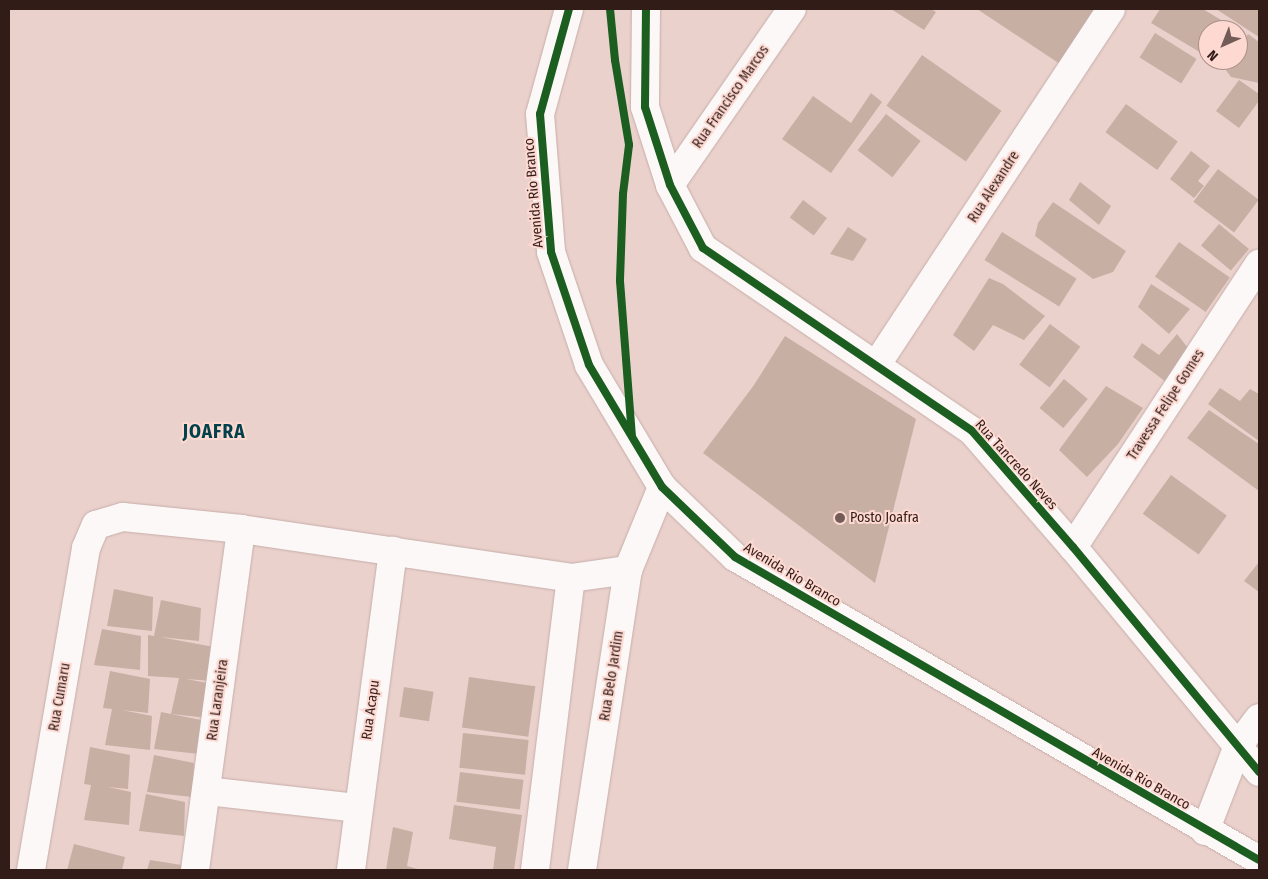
<!DOCTYPE html>
<style>
body{margin:0}
#map{position:relative;width:1268px;height:879px;overflow:hidden;background:#ebd1cc;font-family:"Fira Sans Condensed",sans-serif}
div>[style]{position:absolute}
.building>*{inset:0;background:#c8afa4;transform-origin:0 0}
.roads{filter:drop-shadow(0 0 1px #c5aeaa) drop-shadow(0 0 1px #c5aeaa)}
.street>*{height:28px;margin:-14px;padding:0 14px;transform-origin:14px;border-radius:14px;background:#fcf8f7}
.secondary>*{height:28px;margin:-14px;padding:0 14px;transform-origin:14px;border-radius:14px;background:#fcf8f7}
.cycleway>*{height:8px;margin:-4px;padding:0 4px;transform-origin:4px;border-radius:4px;background:#1b5e20}
.dots>*{width:14px;height:14px;translate:-50% -50%;box-sizing:border-box;border:2px solid #fdd9d1;border-radius:50%}
span{translate:-50% -50%;white-space:nowrap;text-align:center;line-height:1.15;-webkit-text-stroke:4px #fdd9d1;paint-order:stroke}
.street-label{font-size:14px;color:#321c18}
.poi-label{font-size:14px;color:#321c18}
.left{translate:0 -50%;text-align:left}
.district-label{font-size:19px;color:#00414b;font-weight:700;letter-spacing:1px}
.frame{position:absolute;inset:0;border:10px solid #321c18;pointer-events:none}
.north{position:absolute;left:1198px;top:20px;width:50px;height:50px;box-sizing:border-box;background:#fdd9d1;border:1px solid #ac8d87;border-radius:50%;rotate:224deg;font-size:14px;font-weight:700;line-height:20px;text-align:center;color:#321c18}
.north::after{content:'';display:block;margin:auto;width:18px;height:22px;background:#735b57;clip-path:polygon(50% 0,100% 100%,50% 72%,0 100%)}
</style>
<div id="map">
<div class="building">
<i style="clip-path:polygon(891px 9px,931px 9px,936px 12px,924px 30px)"></i>
<i style="clip-path:polygon(977px 9px,1099px 9px,1060px 64px)"></i>
<i style="clip-path:polygon(1160px 9px,1203px 9px,1231px 26px,1228px 30px,1208px 30px,1208px 57px,1151px 23px)"></i>
<i style="clip-path:polygon(1216px 9px,1259px 9px,1259px 37px)"></i>
<i style="left:1155px;top:33px;width:49px;height:29px;rotate:32deg"></i>
<i style="clip-path:polygon(1248px 34px,1259px 42px,1259px 83px,1231px 77px,1225px 69px,1230px 60px,1238px 60px,1238px 49px)"></i>
<i style="left:922px;top:55px;width:97px;height:62px;rotate:35deg"></i>
<i style="clip-path:polygon(1239px 80px,1259px 94px,1259px 101px,1239px 128px,1216px 111px)"></i>
<i style="clip-path:polygon(871px 93px,882px 102px,831px 173px,782px 139px,813px 96px,851px 123px)"></i>
<i style="left:1126px;top:104px;width:64px;height:35px;rotate:36deg"></i>
<i style="left:886px;top:114px;width:44px;height:46px;rotate:38deg"></i>
<i style="clip-path:polygon(1191px 151px,1210px 166px,1198px 181px,1204px 186px,1194px 198px,1170px 179px)"></i>
<i style="left:1218px;top:169px;width:51px;height:41px;rotate:37deg"></i>
<i style="clip-path:polygon(1080px 182px,1111px 206px,1099px 225px,1069px 200px)"></i>
<i style="left:803px;top:200px;width:30px;height:22px;rotate:37deg"></i>
<i style="clip-path:polygon(1053px 202px,1126px 251px,1113px 272px,1093px 279px,1035px 236px,1038px 223px)"></i>
<i style="left:1219px;top:224px;width:39px;height:28px;rotate:40deg"></i>
<i style="clip-path:polygon(848px 227px,867px 239px,853px 261px,830px 254px)"></i>
<i style="left:1002px;top:232px;width:88px;height:33px;rotate:32deg"></i>
<i style="left:1179px;top:242px;width:62px;height:42px;rotate:35deg"></i>
<i style="clip-path:polygon(989px 278px,1003px 284px,1045px 316px,1024px 340px,993px 325px,974px 351px,953px 335px)"></i>
<i style="clip-path:polygon(1151px 284px,1190px 309px,1169px 334px,1138px 307px)"></i>
<i style="left:1050px;top:324px;width:38px;height:51px;rotate:37deg"></i>
<i style="clip-path:polygon(1177px 334px,1188px 348px,1166px 382px,1133px 357px,1142px 343px,1159px 355px)"></i>
<i style="clip-path:polygon(785px 336px,916px 419px,875px 583px,703px 453px,754px 385px)"></i>
<i style="left:1064px;top:379px;width:31px;height:38px;rotate:40deg"></i>
<i style="clip-path:polygon(1106px 386px,1143px 408px,1118px 444px,1087px 477px,1059px 450px)"></i>
<i style="clip-path:polygon(1220px 388px,1240px 401px,1250px 389px,1259px 394px,1259px 441px,1208px 404px)"></i>
<i style="clip-path:polygon(1209px 410px,1259px 444px,1259px 491px,1187px 438px)"></i>
<i style="left:1171px;top:475px;width:69px;height:48px;rotate:36deg"></i>
<i style="clip-path:polygon(1259px 562px,1259px 592px,1244px 581px)"></i>
<i style="clip-path:polygon(114px 589px,153px 597px,152px 631px,107px 626px)"></i>
<i style="clip-path:polygon(161px 600px,201px 608px,199px 641px,160px 637px,214px 647px,213px 681px,186px 679px,218px 685px,217px 719px,171px 714px,179px 678px,148px 676px,148px 635px,154px 636px)"></i>
<i style="clip-path:polygon(102px 629px,141px 636px,140px 670px,94px 665px)"></i>
<i style="clip-path:polygon(110px 671px,150px 679px,148px 713px,122px 710px,152px 716px,150px 750px,105px 745px,112px 709px,103px 708px)"></i>
<i style="left:469px;top:677px;width:67px;height:51px;rotate:8deg"></i>
<i style="left:404px;top:687px;width:30px;height:30px;rotate:9deg"></i>
<i style="clip-path:polygon(161px 712px,201px 720px,199px 754px,154px 749px)"></i>
<i style="left:463px;top:733px;width:66px;height:35px;rotate:6deg"></i>
<i style="clip-path:polygon(90px 747px,130px 755px,128px 789px,108px 787px,131px 792px,129px 825px,84px 820px,91px 785px,84px 784px)"></i>
<i style="clip-path:polygon(154px 755px,194px 763px,192px 797px,147px 792px)"></i>
<i style="left:460px;top:772px;width:64px;height:30px;rotate:7deg"></i>
<i style="clip-path:polygon(146px 794px,185px 802px,184px 836px,139px 831px)"></i>
<i style="clip-path:polygon(454px 805px,522px 815px,514px 870px,493px 870px,496px 847px,449px 839px)"></i>
<i style="clip-path:polygon(393px 827px,413px 832px,407px 866px,421px 870px,386px 870px)"></i>
<i style="clip-path:polygon(74px 844px,125px 857px,122px 870px,67px 870px)"></i>
<i style="clip-path:polygon(150px 860px,188px 866px,187px 870px,147px 870px)"></i>
</div>
<div class="roads">
<div class="street">
<i style="left:670px;top:185px;width:214px;rotate:-55.3deg"></i>
<i style="left:877px;top:364px;width:425px;rotate:-56.6deg"></i>
<i style="left:1073px;top:547px;width:339px;rotate:-56.7deg"></i>
<i style="left:206px;top:791px;width:153px;rotate:6.4deg"></i>
<i style="left:1205px;top:831px;width:91px;rotate:-68.8deg"></i>
<i style="left:1238px;top:746px;width:35px;rotate:-53deg"></i>
<i style="left:31px;top:870px;width:327px;rotate:-80.3deg"></i>
<i style="left:86px;top:548px;width:25px;rotate:-67deg"></i>
<i style="left:96px;top:525px;width:28px;rotate:-17deg"></i>
<i style="left:123px;top:517px;width:119px;rotate:5.8deg"></i>
<i style="left:241px;top:529px;width:334px;rotate:8.4deg"></i>
<i style="left:571px;top:578px;width:58px;rotate:-8deg"></i>
<i style="left:195px;top:870px;width:344px;rotate:-82.3deg"></i>
<i style="left:351px;top:870px;width:322px;rotate:-82.5deg"></i>
<i style="left:535px;top:870px;width:294px;rotate:-83deg"></i>
<i style="left:582px;top:870px;width:304px;rotate:-81.3deg"></i>
<i style="left:628px;top:570px;width:90px;rotate:-67.7deg"></i>
</div>
<div class="secondary">
<i style="left:569px;top:9px;width:109px;rotate:105.4deg"></i>
<i style="left:540px;top:114px;width:138px;rotate:85.4deg"></i>
<i style="left:551px;top:252px;width:119px;rotate:71.4deg"></i>
<i style="left:589px;top:365px;width:142px;rotate:59.1deg"></i>
<i style="left:662px;top:487px;width:101px;rotate:43.8deg"></i>
<i style="left:735px;top:557px;width:605px;rotate:30.04deg"></i>
<i style="left:646px;top:9px;width:98px;rotate:90.6deg"></i>
<i style="left:645px;top:107px;width:82px;rotate:72.2deg"></i>
<i style="left:670px;top:185px;width:71px;rotate:62.4deg"></i>
<i style="left:703px;top:248px;width:325px;rotate:34.2deg"></i>
<i style="left:972px;top:431px;width:154px;rotate:49deg"></i>
<i style="left:1073px;top:547px;width:292px;rotate:50.4deg"></i>
</div>
</div>
<div class="cycleway">
<i style="left:569px;top:9px;width:109px;rotate:105.4deg"></i>
<i style="left:540px;top:114px;width:138px;rotate:85.4deg"></i>
<i style="left:551px;top:252px;width:119px;rotate:71.4deg"></i>
<i style="left:589px;top:365px;width:142px;rotate:59.1deg"></i>
<i style="left:662px;top:487px;width:101px;rotate:43.8deg"></i>
<i style="left:735px;top:557px;width:605px;rotate:30.04deg"></i>
<i style="left:610px;top:9px;width:51px;rotate:84.4deg"></i>
<i style="left:615px;top:60px;width:86px;rotate:80.6deg"></i>
<i style="left:629px;top:145px;width:49px;rotate:97deg"></i>
<i style="left:623px;top:194px;width:87px;rotate:92deg"></i>
<i style="left:620px;top:281px;width:155px;rotate:85.6deg"></i>
<i style="left:646px;top:9px;width:98px;rotate:90.6deg"></i>
<i style="left:645px;top:107px;width:82px;rotate:72.2deg"></i>
<i style="left:670px;top:185px;width:71px;rotate:62.4deg"></i>
<i style="left:703px;top:248px;width:325px;rotate:34.2deg"></i>
<i style="left:972px;top:431px;width:154px;rotate:49deg"></i>
<i style="left:1073px;top:547px;width:292px;rotate:50.4deg"></i>
</div>
<div class="dots">
<i style="left:840px;top:518px;background:#735b57"></i>
</div>
<div class="street-label">
<span style="left:731px;top:97px;rotate:-55deg">Rua Francisco Marcos</span>
<span style="left:994px;top:187px;rotate:-57deg">Rua Alexandre</span>
<span style="left:534px;top:193px;rotate:-95deg">Avenida Rio Branco</span>
<span style="left:1166px;top:405px;rotate:-57deg">Travessa Felipe Gomes</span>
<span style="left:1016px;top:465px;rotate:48deg">Rua Tancredo Neves</span>
<span style="left:792px;top:575px;rotate:31deg">Avenida Rio Branco</span>
<span style="left:612px;top:676px;rotate:-81deg">Rua Belo Jardim</span>
<span style="left:60px;top:697px;rotate:-80deg">Rua Cumaru</span>
<span style="left:218px;top:700px;rotate:-82deg">Rua Laranjeira</span>
<span style="left:371px;top:710px;rotate:-82deg">Rua Acapu</span>
<span style="left:1141px;top:779px;rotate:30deg">Avenida Rio Branco</span>
</div>
<div class="poi-label">
<span class="left" style="left:850px;top:518px">Posto Joafra</span>
</div>
<div class="district-label">
<span style="left:214px;top:432px">JOAFRA</span>
</div>
<div class="frame"></div>
<div class="north">N</div>
</div>
